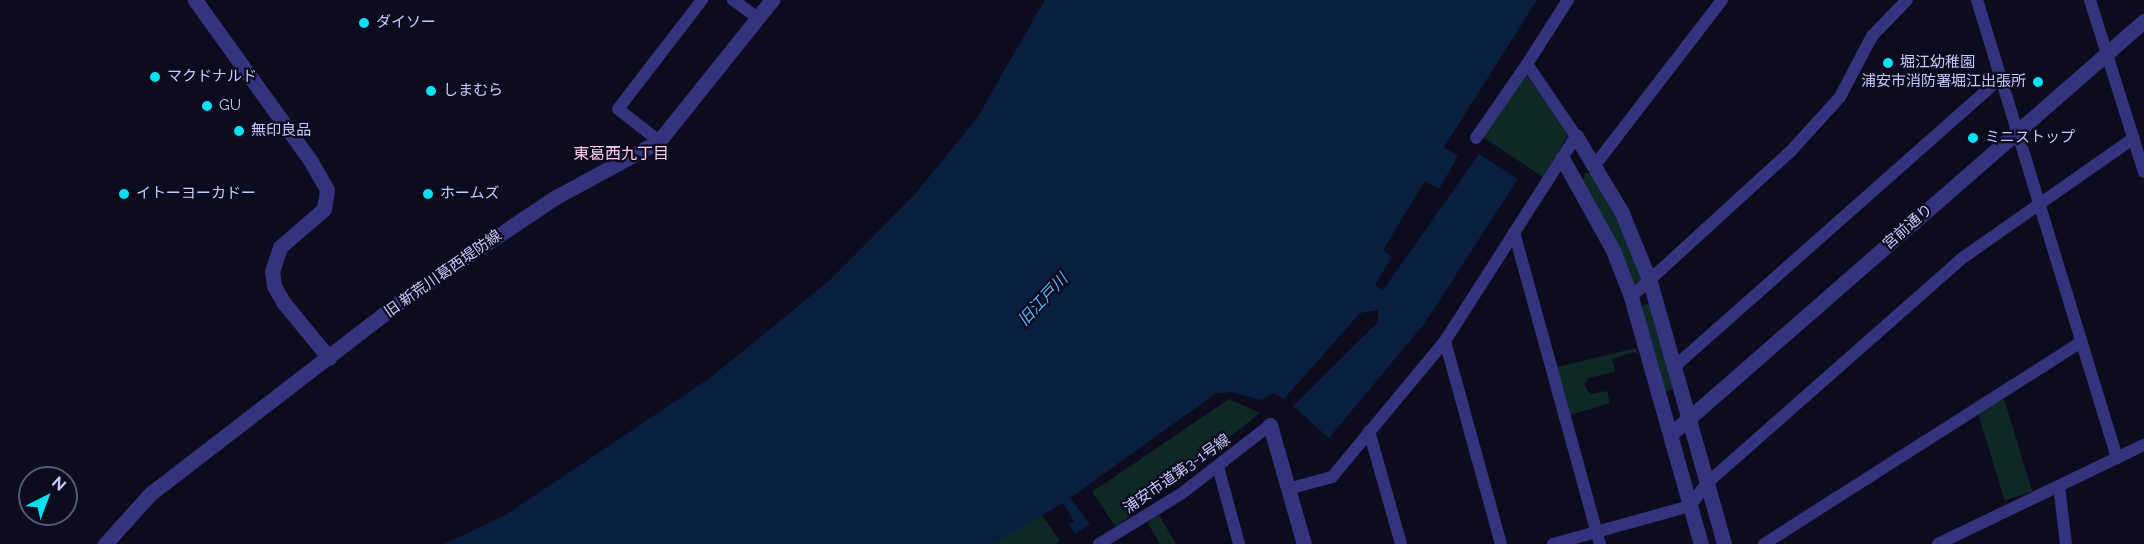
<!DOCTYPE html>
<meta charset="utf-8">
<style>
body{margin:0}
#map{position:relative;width:2144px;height:544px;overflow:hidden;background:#0d0b1e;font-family:Raleway,"Noto Sans JP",sans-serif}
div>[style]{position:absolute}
.green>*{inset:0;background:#0e2826;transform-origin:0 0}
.water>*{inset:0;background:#091f3f}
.minor>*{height:12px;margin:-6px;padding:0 6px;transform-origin:6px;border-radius:6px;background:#34347e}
.tertiary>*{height:15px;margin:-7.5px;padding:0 7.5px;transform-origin:7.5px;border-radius:7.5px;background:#34347e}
.dots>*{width:16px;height:16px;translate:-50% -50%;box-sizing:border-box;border:3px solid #0d0b1e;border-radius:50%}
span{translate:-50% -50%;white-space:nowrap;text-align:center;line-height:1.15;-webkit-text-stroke:4.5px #0d0b1e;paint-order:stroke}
.poi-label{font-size:15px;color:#ccc8ff}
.left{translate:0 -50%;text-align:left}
.right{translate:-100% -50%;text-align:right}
.street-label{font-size:15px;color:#ccc8ff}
.neighbourhood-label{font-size:16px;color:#ffcaee}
.water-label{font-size:16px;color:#56b7ff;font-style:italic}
.north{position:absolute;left:18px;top:466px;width:60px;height:60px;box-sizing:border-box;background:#0d0b1e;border:2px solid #595778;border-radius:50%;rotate:42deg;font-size:16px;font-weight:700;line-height:24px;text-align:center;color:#ccc8ff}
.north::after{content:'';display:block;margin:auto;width:21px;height:27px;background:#00e3f3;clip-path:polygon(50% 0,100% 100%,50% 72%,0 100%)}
</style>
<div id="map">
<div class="green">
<i style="clip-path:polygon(1526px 75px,1569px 133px,1543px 177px,1483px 137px)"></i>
<i style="clip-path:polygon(1585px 173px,1592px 173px,1627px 239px,1643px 271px,1641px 282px,1632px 285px,1583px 181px)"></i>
<i style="clip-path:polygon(1651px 303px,1675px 388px,1665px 392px,1639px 307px)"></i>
<i style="clip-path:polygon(1636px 348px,1638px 355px,1633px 352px,1612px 359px,1615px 372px,1589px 378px,1584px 385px,1590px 394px,1607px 391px,1610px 403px,1570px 415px,1557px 367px)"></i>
<i style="clip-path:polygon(1229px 399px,1260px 413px,1116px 527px,1092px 492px)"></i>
<i style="left:2004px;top:399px;width:97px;height:29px;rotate:73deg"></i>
<i style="clip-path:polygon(1042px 515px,1060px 541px,1054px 544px,991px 544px)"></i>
<i style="clip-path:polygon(1159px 515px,1176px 544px,1160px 544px,1147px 522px)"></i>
</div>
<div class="water">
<i style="clip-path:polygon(1045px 0,1537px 0,1444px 147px,1458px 156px,1439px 189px,1425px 181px,1383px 250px,1392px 257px,1375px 285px,1383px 290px,1479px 154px,1518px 179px,1424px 324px,1329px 438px,1293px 406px,1378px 322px,1378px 310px,1360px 313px,1284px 399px,1274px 393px,1262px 400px,1231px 392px,1215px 394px,1070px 498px,1090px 524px,1075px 534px,1069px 524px,1074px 521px,1063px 503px,992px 544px,444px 544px,504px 516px,710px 378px,829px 281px,916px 193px,977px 118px)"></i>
</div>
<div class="minor">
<i style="left:733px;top:0;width:31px;rotate:36deg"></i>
<i style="left:1977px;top:0;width:479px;rotate:73deg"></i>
<i style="left:2090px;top:0;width:180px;rotate:72.6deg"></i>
<i style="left:1476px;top:138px;width:90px;rotate:-55.4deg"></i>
<i style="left:659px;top:141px;width:52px;rotate:-142deg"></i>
<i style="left:618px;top:109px;width:138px;rotate:-52.4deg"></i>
<i style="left:1595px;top:165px;width:208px;rotate:-52.4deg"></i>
<i style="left:1514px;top:232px;width:324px;rotate:74.6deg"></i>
<i style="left:1631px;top:297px;width:215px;rotate:-42.4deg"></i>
<i style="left:1790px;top:152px;width:74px;rotate:-47.7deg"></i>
<i style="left:1840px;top:97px;width:69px;rotate:-62.3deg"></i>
<i style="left:1872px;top:36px;width:50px;rotate:-45.8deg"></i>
<i style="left:1445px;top:341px;width:211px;rotate:74.6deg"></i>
<i style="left:1674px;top:367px;width:435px;rotate:-41.5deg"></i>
<i style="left:1369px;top:431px;width:117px;rotate:74.2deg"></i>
<i style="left:1218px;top:467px;width:80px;rotate:74.7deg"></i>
<i style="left:2059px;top:486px;width:58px;rotate:83.1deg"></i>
<i style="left:1288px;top:489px;width:46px;rotate:-15.3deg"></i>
<i style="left:1332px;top:477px;width:177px;rotate:-50.3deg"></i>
<i style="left:1445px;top:341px;width:243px;rotate:-57.4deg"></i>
<i style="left:1576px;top:136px;width:87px;rotate:-124.2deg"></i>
<i style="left:1527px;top:64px;width:76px;rotate:-57.4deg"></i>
<i style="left:1099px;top:544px;width:96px;rotate:-31.4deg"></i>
<i style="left:1181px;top:494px;width:113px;rotate:-37.8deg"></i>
<i style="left:1553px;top:544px;width:142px;rotate:-15.5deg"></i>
<i style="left:1690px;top:506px;width:27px;rotate:-54deg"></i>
<i style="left:1706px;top:484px;width:340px;rotate:-41.4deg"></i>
<i style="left:1961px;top:259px;width:211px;rotate:-35deg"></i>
<i style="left:1764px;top:544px;width:375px;rotate:-32.5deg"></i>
<i style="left:1938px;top:544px;width:229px;rotate:-25.7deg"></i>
</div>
<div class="tertiary">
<i style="left:195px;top:0;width:197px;rotate:54.3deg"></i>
<i style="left:310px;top:160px;width:34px;rotate:60deg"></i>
<i style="left:327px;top:190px;width:19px;rotate:99deg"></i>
<i style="left:324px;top:209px;width:58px;rotate:139.2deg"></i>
<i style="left:280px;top:247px;width:25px;rotate:108deg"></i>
<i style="left:272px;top:271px;width:15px;rotate:82deg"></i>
<i style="left:274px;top:286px;width:20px;rotate:60deg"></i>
<i style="left:284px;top:303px;width:71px;rotate:50.7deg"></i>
<i style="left:1576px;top:136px;width:90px;rotate:59.1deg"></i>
<i style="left:1622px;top:213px;width:74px;rotate:67.9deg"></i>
<i style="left:1650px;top:282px;width:272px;rotate:74.2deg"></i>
<i style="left:1562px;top:158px;width:105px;rotate:61deg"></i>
<i style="left:1613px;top:250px;width:50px;rotate:69deg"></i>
<i style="left:1631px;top:297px;width:257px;rotate:74.2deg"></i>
<i style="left:1270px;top:425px;width:124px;rotate:74.1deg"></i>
<i style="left:1672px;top:433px;width:627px;rotate:-41.12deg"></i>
<i style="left:105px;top:544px;width:67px;rotate:-48deg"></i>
<i style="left:150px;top:494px;width:318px;rotate:-37.6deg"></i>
<i style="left:402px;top:300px;width:185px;rotate:-33.8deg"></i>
<i style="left:556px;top:197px;width:117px;rotate:-28.5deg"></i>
<i style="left:659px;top:141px;width:181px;rotate:-51.3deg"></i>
</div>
<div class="dots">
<i style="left:364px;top:23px;background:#00e3f3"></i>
<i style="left:1888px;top:63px;background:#00e3f3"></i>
<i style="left:155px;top:77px;background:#00e3f3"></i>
<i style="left:2038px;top:82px;background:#00e3f3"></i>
<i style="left:431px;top:91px;background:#00e3f3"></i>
<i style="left:207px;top:106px;background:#00e3f3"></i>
<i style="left:239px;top:131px;background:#00e3f3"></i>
<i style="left:1973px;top:138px;background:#00e3f3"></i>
<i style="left:124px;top:194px;background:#00e3f3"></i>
<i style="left:428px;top:194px;background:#00e3f3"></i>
</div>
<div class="poi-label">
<span class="left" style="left:376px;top:23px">ダイソー</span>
<span class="left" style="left:1900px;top:63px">堀江幼稚園</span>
<span class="left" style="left:167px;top:77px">マクドナルド</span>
<span class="right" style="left:2026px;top:82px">浦安市消防署堀江出張所</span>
<span class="left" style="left:443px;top:91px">しまむら</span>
<span class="left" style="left:219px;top:106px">GU</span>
<span class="left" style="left:251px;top:131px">無印良品</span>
<span class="left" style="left:1985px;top:138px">ミニストップ</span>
<span class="left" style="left:136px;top:194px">イトーヨーカドー</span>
<span class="left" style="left:440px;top:194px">ホームズ</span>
</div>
<div class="street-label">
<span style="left:1908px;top:227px;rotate:-41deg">宮前通り</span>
<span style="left:443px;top:274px;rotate:-35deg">旧 新荒川葛西堤防線</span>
<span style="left:1177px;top:474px;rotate:-35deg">浦安市道第3-1号線</span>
</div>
<div class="neighbourhood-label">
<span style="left:621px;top:154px">東葛西九丁目</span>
</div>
<div class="water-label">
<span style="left:1043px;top:300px;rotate:-47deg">旧江戸川</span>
</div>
<div class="north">N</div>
</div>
